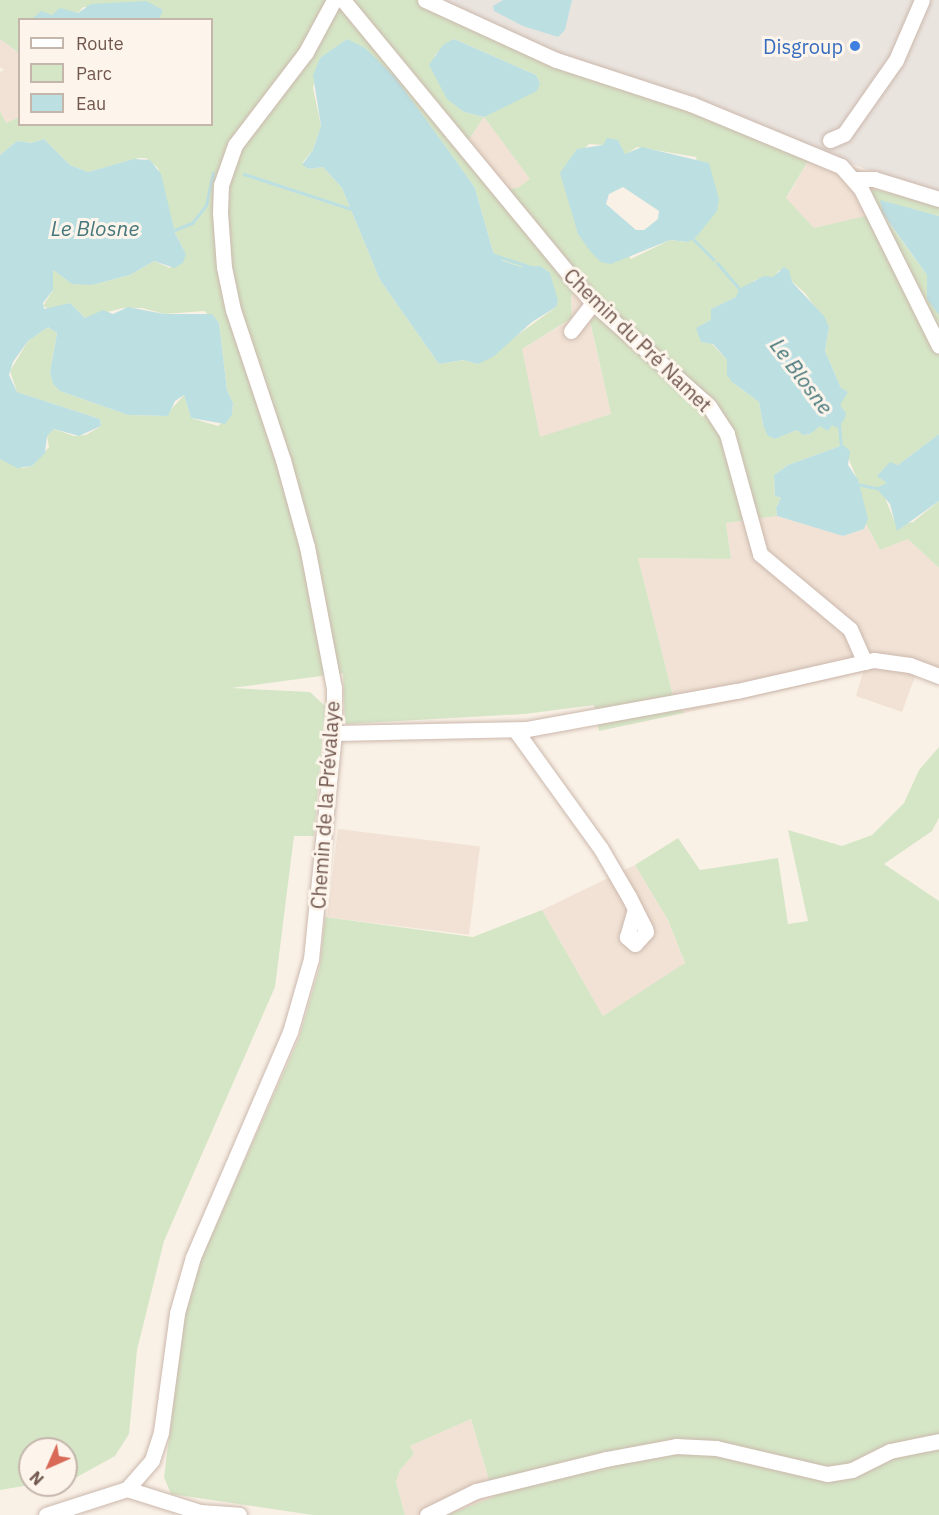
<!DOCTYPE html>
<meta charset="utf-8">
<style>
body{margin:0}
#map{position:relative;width:939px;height:1515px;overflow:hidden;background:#faf1e6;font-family:"IBM Plex Sans",sans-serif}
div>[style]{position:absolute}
.residential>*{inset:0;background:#f1e2d5;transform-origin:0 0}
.industrial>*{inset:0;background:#eae4df}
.green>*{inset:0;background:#d5e6c6}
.water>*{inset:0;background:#bcdfe2}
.stream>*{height:3px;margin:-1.5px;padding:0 1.5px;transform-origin:1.5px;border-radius:1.5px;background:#bcdfe2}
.roads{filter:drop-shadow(0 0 2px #cbb8ad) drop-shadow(0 0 2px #cbb8ad)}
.minor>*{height:15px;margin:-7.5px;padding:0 7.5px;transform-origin:7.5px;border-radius:7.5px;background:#fff}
.dots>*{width:16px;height:16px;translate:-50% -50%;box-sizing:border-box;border:3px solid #fdf5ec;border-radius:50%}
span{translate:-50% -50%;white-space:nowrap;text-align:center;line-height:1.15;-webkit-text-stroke:6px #fdf5ec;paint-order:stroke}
.shop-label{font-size:20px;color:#366cbe}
.right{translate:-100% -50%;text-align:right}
.street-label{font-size:20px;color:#71574d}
.water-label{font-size:21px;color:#46777b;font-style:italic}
.legend{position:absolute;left:18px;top:18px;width:195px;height:108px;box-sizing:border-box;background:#fdf5ec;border:2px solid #c5b6ac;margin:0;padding:8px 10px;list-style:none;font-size:18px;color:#71574d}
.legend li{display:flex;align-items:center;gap:12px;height:30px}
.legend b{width:30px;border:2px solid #c5b6ac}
.north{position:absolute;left:18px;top:1437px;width:60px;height:60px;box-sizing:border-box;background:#fdf5ec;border:2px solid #c5b6ac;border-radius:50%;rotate:225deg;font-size:16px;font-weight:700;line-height:24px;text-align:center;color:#71574d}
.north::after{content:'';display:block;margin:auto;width:21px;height:27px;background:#d86a57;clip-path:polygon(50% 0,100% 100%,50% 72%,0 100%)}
</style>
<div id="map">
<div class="residential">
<i style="clip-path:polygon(0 39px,19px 53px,19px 117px,6px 123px,0 111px,0 72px,4px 70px,0 67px)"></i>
<i style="clip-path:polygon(484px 117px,531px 179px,519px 187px,494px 193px,461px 151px)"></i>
<i style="clip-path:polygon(814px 151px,882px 178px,873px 189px,866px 217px,814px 228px,786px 199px)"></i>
<i style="clip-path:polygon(584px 279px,611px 306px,590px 322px,611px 414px,540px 438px,521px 349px,572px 319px,571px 296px)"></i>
<i style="clip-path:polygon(777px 516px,843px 536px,864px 529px,866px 524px,880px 550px,908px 539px,939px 568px,939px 669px,920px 663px,902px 712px,856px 696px,863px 672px,684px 713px,674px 700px,638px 558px,731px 559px,726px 523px)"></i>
<i style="left:338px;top:829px;width:143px;height:89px;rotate:7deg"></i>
<i style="clip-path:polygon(635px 865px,668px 920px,685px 964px,603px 1016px,542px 910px)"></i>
<i style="clip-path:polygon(471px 1419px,494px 1497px,447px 1515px,405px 1515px,396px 1482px,400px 1470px,414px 1454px,410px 1446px)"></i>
</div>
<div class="industrial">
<i style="clip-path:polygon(430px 0,939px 0,939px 195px,631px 86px)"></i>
</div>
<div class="green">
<i style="clip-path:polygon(evenodd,0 0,430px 0,522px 44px,814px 151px,786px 198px,814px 228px,866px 216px,873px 189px,939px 204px,939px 216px,912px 209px,883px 215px,927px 275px,939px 315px,939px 434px,898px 465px,890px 463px,881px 473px,887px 483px,883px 493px,896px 525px,913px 522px,939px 501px,939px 568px,908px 539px,880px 550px,866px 524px,859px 484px,843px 445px,788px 465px,774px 475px,775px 496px,781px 498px,776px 508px,777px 516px,726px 523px,731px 559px,638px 558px,674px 700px,684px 713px,599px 731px,594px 705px,525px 714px,345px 724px,343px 673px,231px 688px,310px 692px,325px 706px,314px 836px,294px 836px,275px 987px,164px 1241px,137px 1350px,129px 1434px,115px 1456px,77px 1477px,66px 1479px,66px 1449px,30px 1449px,30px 1485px,0 1490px,0 459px,23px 468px,32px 466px,49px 447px,47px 436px,54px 429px,74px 436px,86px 435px,101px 426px,100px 419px,17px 392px,10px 371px,28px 341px,48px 327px,57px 333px,50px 372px,53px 384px,60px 391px,128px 415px,165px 416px,184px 395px,191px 418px,218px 426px,232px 415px,233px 403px,227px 390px,219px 323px,204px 311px,164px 314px,142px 308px,123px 308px,85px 318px,70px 303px,51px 310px,43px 306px,53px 290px,53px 270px,68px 281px,92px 285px,130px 275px,154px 261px,170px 268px,184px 250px,175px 233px,158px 168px,146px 158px,139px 158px,88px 172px,70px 165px,44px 139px,31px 143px,17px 141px,0 155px,0 111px,6px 123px,19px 117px,20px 124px,212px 124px,212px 20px,159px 19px,162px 10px,83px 7px,78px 13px,60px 9px,52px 15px,41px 12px,32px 19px,20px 20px,19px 53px,0 39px,0 0,454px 39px,536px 75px,540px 83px,484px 117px,464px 112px,457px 106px,435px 55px,454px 39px,0 0,320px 58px,395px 77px,475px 188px,493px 252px,503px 261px,521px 267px,556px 307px,478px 364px,464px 360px,439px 364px,380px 280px,342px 188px,323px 167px,309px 169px,303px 162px,313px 150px,321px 126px,313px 88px,320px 58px,0 0,484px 117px,530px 179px,519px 187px,494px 193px,461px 151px,484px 117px,0 0,589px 144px,603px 145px,625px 155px,637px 147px,696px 157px,707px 223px,688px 242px,670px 240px,631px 259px,560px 173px,589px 144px,0 0,779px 270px,805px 293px,829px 327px,825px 351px,841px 388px,840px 405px,810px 434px,804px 435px,797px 430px,775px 439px,763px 425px,759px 402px,732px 382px,727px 360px,697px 328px,711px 320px,711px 309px,736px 297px,755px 280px,774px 277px,779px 270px,0 0,584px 279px,610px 306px,590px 321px,611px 414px,540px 437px,522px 349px,572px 318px,571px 296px,584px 279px)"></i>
<i style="clip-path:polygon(939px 747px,939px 818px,932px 831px,884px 864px,939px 901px,939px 1515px,447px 1515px,494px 1497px,471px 1419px,410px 1446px,414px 1454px,400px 1470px,396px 1482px,405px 1515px,313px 1515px,171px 1494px,164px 1477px,185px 1313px,202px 1257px,299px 1038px,320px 965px,325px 917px,473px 937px,542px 910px,603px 1016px,685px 963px,668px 920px,635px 865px,678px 838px,700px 870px,778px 858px,788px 924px,808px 921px,788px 830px,842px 846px,872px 835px,904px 803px,919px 770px)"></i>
</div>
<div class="water">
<i style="clip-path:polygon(503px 0,572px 0,565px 30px,558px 37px,523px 26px,494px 11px,493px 6px)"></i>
<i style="clip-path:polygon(146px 1px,163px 10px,159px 19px,32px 19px,41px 11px,52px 15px,60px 8px,78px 13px,91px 4px)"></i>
<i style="clip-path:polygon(347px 39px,365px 48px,395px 77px,456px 161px,475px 188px,493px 252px,503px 261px,521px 267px,540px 266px,550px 273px,558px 301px,556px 307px,532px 322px,493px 357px,478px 364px,463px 360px,439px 364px,380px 280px,342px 188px,323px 167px,309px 169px,302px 165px,313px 150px,321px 126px,313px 75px,320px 58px)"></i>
<i style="clip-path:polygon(454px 39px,536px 75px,540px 83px,537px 91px,484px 117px,464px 112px,447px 99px,429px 65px,443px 45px)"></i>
<i style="clip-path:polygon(evenodd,607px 138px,618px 140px,625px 154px,642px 147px,709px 163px,719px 199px,717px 211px,697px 236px,688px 242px,670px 240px,611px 264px,601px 262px,590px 251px,578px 234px,560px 173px,577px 149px,603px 145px,607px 138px,623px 187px,659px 211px,658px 219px,644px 230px,636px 230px,606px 204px,609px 194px,623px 187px)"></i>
<i style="clip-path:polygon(44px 139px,70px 165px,88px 172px,134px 159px,150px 160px,161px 174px,175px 233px,186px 254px,183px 263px,174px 268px,154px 261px,130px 275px,92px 285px,72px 284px,53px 270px,53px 290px,43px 303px,44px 309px,70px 303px,85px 318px,103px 310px,113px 314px,128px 307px,164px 314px,212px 314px,219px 323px,227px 390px,233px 403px,232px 415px,225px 424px,191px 418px,184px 395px,175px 401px,168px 416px,128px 415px,60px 391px,53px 384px,50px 372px,57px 333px,48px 327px,28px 341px,13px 362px,9px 375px,17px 392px,100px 419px,101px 426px,79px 436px,54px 429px,47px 436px,45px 453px,32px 466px,17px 468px,0 459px,0 155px,17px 141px,31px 143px)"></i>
<i style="clip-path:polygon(880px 200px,939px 216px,939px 315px,927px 299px,927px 275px,883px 214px)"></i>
<i style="clip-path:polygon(784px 267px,789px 270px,792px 282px,824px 316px,829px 327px,825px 351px,841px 388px,848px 392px,840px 405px,846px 413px,845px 418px,838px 428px,832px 425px,828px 431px,820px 426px,810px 434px,803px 435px,797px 430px,775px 439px,768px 436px,763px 425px,759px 402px,732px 382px,727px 375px,727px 360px,713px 344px,701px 342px,696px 328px,711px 320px,711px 309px,736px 297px,739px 289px,764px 276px,773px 277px)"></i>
<i style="clip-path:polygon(939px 434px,939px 501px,897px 531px,890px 504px,876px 488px,887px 483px,877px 476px,890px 462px,898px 465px)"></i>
<i style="clip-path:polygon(843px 445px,850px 451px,848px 465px,858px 480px,868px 519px,864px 529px,843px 536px,777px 516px,776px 508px,781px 498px,775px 496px,774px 475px,788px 465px)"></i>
</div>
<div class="stream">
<i style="left:244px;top:174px;width:116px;rotate:18.1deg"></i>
<i style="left:172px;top:231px;width:22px;rotate:-22deg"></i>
<i style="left:192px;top:223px;width:23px;rotate:-52deg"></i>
<i style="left:206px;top:205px;width:33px;rotate:-78deg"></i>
<i style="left:690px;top:236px;width:33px;rotate:45deg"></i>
<i style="left:494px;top:255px;width:42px;rotate:18deg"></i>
<i style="left:717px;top:263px;width:37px;rotate:49deg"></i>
<i style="left:839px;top:425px;width:23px;rotate:85deg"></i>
<i style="left:857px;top:484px;width:24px;rotate:12deg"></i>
</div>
<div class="roads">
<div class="minor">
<i style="left:343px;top:0;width:393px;rotate:50.5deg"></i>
<i style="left:593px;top:303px;width:155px;rotate:41.6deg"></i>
<i style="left:709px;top:406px;width:33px;rotate:57deg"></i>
<i style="left:727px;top:434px;width:124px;rotate:74.6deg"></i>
<i style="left:760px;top:554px;width:117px;rotate:39.8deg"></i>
<i style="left:850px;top:629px;width:36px;rotate:66deg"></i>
<i style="left:425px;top:0;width:144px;rotate:24.6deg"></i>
<i style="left:556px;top:60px;width:142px;rotate:18.1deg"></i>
<i style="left:691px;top:104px;width:162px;rotate:22.5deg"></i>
<i style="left:841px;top:166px;width:30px;rotate:49deg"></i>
<i style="left:861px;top:189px;width:175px;rotate:63.6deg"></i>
<i style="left:830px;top:140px;width:15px;rotate:-23deg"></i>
<i style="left:844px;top:134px;width:90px;rotate:-54.9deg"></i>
<i style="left:896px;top:60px;width:65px;rotate:-66.6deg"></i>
<i style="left:855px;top:179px;width:19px"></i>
<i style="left:874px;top:179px;width:68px;rotate:17.1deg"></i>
<i style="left:571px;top:331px;width:36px;rotate:-52deg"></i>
<i style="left:516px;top:731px;width:145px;rotate:54.2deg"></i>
<i style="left:601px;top:849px;width:56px;rotate:59.7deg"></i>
<i style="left:629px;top:897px;width:36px;rotate:63deg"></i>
<i style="left:645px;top:929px;width:3px;rotate:72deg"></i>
<i style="left:646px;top:932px;width:16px;rotate:133deg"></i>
<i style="left:635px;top:944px;width:11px;rotate:-139deg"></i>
<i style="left:627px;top:937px;width:29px;rotate:-74deg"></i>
<i style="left:334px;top:733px;width:193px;rotate:-1.2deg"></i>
<i style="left:527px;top:729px;width:213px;rotate:-10.3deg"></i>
<i style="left:737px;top:691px;width:140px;rotate:-12.8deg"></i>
<i style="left:874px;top:660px;width:36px;rotate:8deg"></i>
<i style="left:910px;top:665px;width:31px;rotate:21deg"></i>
<i style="left:127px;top:1489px;width:77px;rotate:17.5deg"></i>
<i style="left:200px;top:1512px;width:39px;rotate:4deg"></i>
<i style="left:46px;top:1515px;width:85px;rotate:-17.8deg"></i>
<i style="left:127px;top:1489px;width:38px;rotate:-49deg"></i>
<i style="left:152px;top:1460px;width:29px;rotate:-72deg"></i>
<i style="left:161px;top:1432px;width:120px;rotate:-82.3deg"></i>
<i style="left:177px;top:1313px;width:58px;rotate:-74.1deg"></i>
<i style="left:193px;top:1257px;width:245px;rotate:-66.7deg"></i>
<i style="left:290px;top:1032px;width:76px;rotate:-74deg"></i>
<i style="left:311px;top:959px;width:227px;rotate:-84.2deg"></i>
<i style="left:334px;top:733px;width:45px;rotate:-90deg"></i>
<i style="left:334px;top:688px;width:144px;rotate:-100.8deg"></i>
<i style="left:307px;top:547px;width:90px;rotate:-105.4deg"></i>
<i style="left:283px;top:460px;width:158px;rotate:-108.4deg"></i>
<i style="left:233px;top:310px;width:44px;rotate:-101.8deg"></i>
<i style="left:224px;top:267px;width:54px;rotate:-94.2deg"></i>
<i style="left:220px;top:213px;width:28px;rotate:-88deg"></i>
<i style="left:221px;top:185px;width:42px;rotate:-70.7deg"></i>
<i style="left:235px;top:145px;width:117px;rotate:-52.6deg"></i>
<i style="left:306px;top:52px;width:59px;rotate:-61.7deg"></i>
<i style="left:427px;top:1515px;width:55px;rotate:-26.1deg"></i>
<i style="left:476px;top:1491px;width:134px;rotate:-13.8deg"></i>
<i style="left:606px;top:1459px;width:71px;rotate:-10.5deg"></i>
<i style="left:676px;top:1446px;width:40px;rotate:2.9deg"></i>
<i style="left:716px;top:1448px;width:114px;rotate:13.2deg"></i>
<i style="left:827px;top:1474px;width:25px;rotate:-9deg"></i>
<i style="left:852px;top:1470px;width:42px;rotate:-26.6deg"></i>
<i style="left:890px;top:1451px;width:50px;rotate:-11.5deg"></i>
</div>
</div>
<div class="dots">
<i style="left:855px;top:46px;background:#3f7fe0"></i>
</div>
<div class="shop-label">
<span class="right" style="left:843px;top:46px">Disgroup</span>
</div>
<div class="street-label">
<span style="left:638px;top:340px;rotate:44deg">Chemin du Pré Namet</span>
<span style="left:325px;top:805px;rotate:-86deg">Chemin de la Prévalaye</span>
</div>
<div class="water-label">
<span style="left:95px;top:228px">Le Blosne</span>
<span style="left:802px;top:376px;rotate:53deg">Le Blosne</span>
</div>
<ul class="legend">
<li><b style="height:8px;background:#fff"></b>Route</li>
<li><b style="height:16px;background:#d5e6c6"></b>Parc</li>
<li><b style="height:16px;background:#bcdfe2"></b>Eau</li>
</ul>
<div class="north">N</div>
</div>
